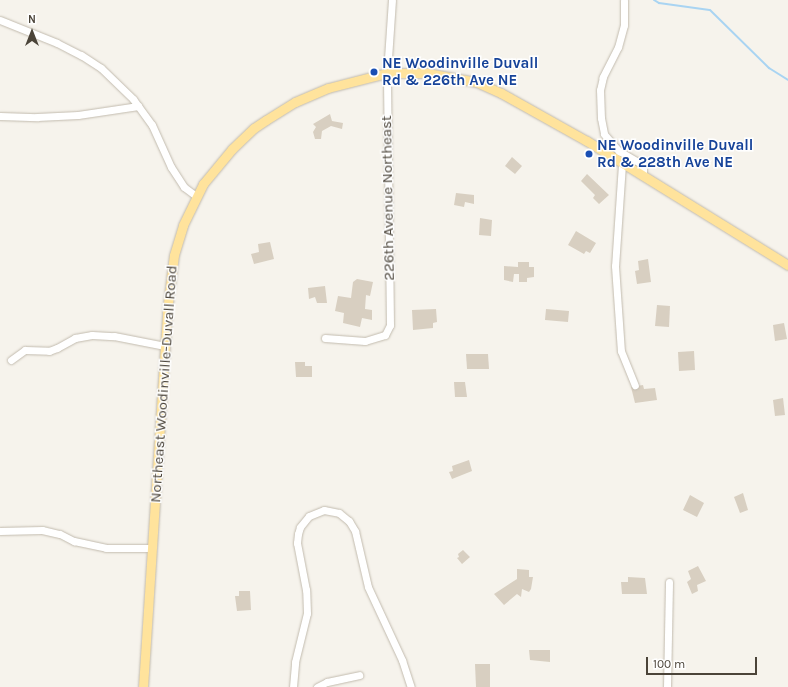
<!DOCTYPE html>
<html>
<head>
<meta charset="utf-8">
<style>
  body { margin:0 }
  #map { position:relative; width:788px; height:687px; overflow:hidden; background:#f6f3ec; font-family:Karla,sans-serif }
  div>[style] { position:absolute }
  .stream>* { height:2px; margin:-1px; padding:0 1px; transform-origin:1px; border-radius:1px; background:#a9d4f2 }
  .building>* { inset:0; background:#d8cfc1 }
  .roads { filter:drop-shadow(0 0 1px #c2bbae) drop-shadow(0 0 1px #c2bbae) }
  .minor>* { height:7px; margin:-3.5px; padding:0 3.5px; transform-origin:3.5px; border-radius:3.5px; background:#fff }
  .major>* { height:9px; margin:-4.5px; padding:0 4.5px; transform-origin:4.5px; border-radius:4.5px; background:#ffe39c }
  .dots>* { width:11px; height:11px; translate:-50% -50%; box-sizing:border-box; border:2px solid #fff; border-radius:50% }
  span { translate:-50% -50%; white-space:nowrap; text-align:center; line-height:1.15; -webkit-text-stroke:3px #fff; paint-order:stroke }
  .transit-label { font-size:15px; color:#164399; font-weight:700 }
  .left { translate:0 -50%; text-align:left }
  .street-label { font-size:15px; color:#4b4439 }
  .north { position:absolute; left:12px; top:12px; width:40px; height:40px; -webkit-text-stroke:3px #fff; paint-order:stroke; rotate:0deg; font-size:11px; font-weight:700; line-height:16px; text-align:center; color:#4b4439 }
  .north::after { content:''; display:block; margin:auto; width:14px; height:18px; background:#4b4439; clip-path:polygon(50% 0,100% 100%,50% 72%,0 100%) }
  .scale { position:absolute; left:646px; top:657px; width:111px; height:18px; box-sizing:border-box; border:2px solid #4b4439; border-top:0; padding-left:5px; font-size:12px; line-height:14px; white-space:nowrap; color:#4b4439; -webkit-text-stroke:3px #fff; paint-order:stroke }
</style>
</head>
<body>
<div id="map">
  <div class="stream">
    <div style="left:654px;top:0;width:6px;rotate:31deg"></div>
    <div style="left:659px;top:3px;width:51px;rotate:7.8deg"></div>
    <div style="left:710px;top:10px;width:83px;rotate:44.5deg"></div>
    <div style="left:769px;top:68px;width:22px;rotate:32deg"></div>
  </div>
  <div class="building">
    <div style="clip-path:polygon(330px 114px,332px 121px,343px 123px,342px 129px,331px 126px,322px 131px,321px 139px,315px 139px,313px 132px,316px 127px,313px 124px)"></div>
    <div style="clip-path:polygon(512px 157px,522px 166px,515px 174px,505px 166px)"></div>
    <div style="clip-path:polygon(587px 174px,609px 195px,599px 204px,593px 198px,595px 195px,581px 181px)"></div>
    <div style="clip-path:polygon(456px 193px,474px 195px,474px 204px,465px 202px,464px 207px,454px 205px)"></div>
    <div style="clip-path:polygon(480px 218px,492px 220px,491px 236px,479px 235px)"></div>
    <div style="clip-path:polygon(576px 231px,596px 243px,590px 253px,586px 251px,584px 254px,568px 245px)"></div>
    <div style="clip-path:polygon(270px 242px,274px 259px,254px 264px,251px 254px,259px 252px,258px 244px)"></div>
    <div style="clip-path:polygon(648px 259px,651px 282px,637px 284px,635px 271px,639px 270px,638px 261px)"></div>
    <div style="clip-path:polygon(518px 262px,529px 262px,529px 267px,534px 267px,534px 277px,527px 278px,527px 282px,519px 282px,519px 274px,514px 274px,513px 282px,504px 280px,504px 266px,518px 267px)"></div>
    <div style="clip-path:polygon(357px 279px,373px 282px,370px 296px,366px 295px,365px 309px,372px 310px,372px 320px,362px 318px,360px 327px,343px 323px,344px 313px,335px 311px,338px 296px,351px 298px,353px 282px)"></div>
    <div style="clip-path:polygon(325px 286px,327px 303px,317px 303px,315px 297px,309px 299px,308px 288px)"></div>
    <div style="clip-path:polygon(657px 305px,670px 306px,669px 327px,655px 326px)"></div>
    <div style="clip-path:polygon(436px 309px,437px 322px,433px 323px,433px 328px,413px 330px,412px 310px)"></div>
    <div style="clip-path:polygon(546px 309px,569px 311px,568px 322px,545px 320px)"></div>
    <div style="clip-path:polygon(784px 323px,787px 339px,775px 341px,773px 325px)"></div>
    <div style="clip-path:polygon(694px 351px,695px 370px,679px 371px,678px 352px)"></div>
    <div style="clip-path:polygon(466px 354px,488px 354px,489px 369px,467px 369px)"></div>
    <div style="clip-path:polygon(295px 362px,305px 362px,305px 366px,312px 366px,312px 377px,296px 377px)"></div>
    <div style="clip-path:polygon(454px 382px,465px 382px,467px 397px,455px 397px)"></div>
    <div style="clip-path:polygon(643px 385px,644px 389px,655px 388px,657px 400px,635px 403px,631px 387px)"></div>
    <div style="clip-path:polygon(783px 398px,785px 415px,775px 416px,773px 400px)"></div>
    <div style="clip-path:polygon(469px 460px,472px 471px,452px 479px,449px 472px,453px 471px,452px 466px)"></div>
    <div style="clip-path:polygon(743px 493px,748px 510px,740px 513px,734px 497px)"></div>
    <div style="clip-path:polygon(690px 495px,704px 503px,697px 517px,683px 510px)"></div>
    <div style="clip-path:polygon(463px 550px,470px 557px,462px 564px,457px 558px,459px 557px,458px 554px)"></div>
    <div style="clip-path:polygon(698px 566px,706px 581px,697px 585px,698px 591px,692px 594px,687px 582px,691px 579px,688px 571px)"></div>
    <div style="clip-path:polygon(517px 569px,529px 570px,529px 577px,533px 577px,531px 589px,529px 592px,522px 589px,521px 597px,517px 594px,504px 605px,494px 594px,517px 579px)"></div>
    <div style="clip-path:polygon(628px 577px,645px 578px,647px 594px,622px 594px,621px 582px,628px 582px)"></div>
    <div style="clip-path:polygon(239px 591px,250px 591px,251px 610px,237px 611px,235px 596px,239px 596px)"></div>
    <div style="clip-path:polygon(529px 650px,550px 650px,550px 662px,530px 660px)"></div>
    <div style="clip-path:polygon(475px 664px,490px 664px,490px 687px,476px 687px)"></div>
  </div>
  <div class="roads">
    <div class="minor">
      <div style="left:624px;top:0;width:25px;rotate:90deg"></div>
      <div style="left:624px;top:25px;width:23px;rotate:105deg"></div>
      <div style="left:618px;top:47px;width:34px;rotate:117deg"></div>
      <div style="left:603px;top:77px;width:13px;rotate:103deg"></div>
      <div style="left:600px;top:90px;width:28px;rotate:88deg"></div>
      <div style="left:601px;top:118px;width:16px;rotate:79deg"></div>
      <div style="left:604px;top:134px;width:23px;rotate:49deg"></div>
      <div style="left:619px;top:151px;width:28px;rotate:30deg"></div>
      <div style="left:643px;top:165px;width:11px;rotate:90deg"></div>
      <div style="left:0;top:20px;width:61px;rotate:22deg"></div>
      <div style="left:57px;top:43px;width:27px;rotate:27deg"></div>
      <div style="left:81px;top:55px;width:24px;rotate:33deg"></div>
      <div style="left:101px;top:68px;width:45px;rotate:44.1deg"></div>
      <div style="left:133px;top:99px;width:32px;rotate:54deg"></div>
      <div style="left:152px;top:125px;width:46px;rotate:65.7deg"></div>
      <div style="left:171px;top:167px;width:24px;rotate:57deg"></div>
      <div style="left:184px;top:187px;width:15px;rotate:37deg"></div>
      <div style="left:0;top:116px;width:37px;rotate:2deg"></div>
      <div style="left:37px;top:117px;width:41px;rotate:-2.8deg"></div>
      <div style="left:78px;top:115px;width:61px;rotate:-8.5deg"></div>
      <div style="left:622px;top:164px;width:102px;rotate:93.9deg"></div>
      <div style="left:615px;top:266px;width:85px;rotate:86deg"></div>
      <div style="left:621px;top:351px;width:37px;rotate:68deg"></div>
      <div style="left:325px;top:338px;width:40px;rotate:4.3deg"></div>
      <div style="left:365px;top:341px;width:21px;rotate:-17deg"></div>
      <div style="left:385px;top:335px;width:11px;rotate:-63deg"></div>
      <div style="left:390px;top:325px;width:252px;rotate:-90.7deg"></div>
      <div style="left:387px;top:73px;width:73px;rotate:-86.1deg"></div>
      <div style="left:11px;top:360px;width:17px;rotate:-36deg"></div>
      <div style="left:25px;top:350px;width:24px;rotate:2deg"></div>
      <div style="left:49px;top:351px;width:9px;rotate:-21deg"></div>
      <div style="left:57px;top:348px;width:21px;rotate:-29deg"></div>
      <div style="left:75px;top:338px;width:17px;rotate:-10deg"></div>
      <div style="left:92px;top:335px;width:22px;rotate:3deg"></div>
      <div style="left:114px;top:336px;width:52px;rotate:11.1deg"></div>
      <div style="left:0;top:531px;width:42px;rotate:-1.4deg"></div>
      <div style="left:42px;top:530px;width:18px;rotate:13deg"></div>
      <div style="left:60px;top:534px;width:16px;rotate:27deg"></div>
      <div style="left:74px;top:541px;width:33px;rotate:12deg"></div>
      <div style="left:106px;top:548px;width:46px"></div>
      <div style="left:293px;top:687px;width:25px;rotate:-85deg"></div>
      <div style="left:295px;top:662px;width:50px;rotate:-76.2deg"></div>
      <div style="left:307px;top:613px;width:23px;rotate:-92deg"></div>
      <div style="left:306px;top:590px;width:48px;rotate:-100.8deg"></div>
      <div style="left:297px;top:543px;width:9px;rotate:-84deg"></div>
      <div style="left:298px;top:534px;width:7px;rotate:-74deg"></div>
      <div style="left:300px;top:527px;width:14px;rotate:-51deg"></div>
      <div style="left:309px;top:516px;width:16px;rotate:-22deg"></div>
      <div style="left:324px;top:510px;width:15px;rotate:11deg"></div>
      <div style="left:339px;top:513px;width:13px;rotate:39deg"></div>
      <div style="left:349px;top:521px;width:12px;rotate:59deg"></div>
      <div style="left:355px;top:531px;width:57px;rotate:76.9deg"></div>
      <div style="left:368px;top:587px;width:81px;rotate:65deg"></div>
      <div style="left:402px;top:660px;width:28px;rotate:72deg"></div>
      <div style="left:317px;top:687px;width:11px;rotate:-27deg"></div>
      <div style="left:327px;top:682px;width:33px;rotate:-12deg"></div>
      <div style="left:667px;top:687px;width:105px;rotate:-88.9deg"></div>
    </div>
    <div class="major">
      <div style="left:143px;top:687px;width:377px;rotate:-86.3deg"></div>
      <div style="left:167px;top:311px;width:56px;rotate:-82.9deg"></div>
      <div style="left:174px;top:255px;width:31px;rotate:-73deg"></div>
      <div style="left:183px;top:225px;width:46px;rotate:-64deg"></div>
      <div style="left:203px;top:184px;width:45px;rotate:-50.4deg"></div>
      <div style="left:232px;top:149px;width:30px;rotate:-44deg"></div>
      <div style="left:254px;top:128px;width:14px;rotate:-34deg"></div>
      <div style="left:266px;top:120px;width:34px;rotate:-32deg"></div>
      <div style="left:295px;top:102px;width:36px;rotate:-23deg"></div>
      <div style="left:328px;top:88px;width:61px;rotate:-14.3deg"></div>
      <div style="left:387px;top:73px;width:40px"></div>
      <div style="left:427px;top:73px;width:50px;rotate:10.4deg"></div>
      <div style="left:476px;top:82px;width:27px;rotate:24deg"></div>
      <div style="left:501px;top:93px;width:98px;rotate:29.2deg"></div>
      <div style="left:587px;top:141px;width:236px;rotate:31.7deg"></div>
    </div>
  </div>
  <div class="dots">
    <div style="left:374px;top:72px;background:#1a4fb4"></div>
    <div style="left:589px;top:154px;background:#1a4fb4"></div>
  </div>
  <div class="transit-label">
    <span class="left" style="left:382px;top:72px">NE Woodinville Duvall<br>Rd &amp; 226th Ave NE</span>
    <span class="left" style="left:597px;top:154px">NE Woodinville Duvall<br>Rd &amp; 228th Ave NE</span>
  </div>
  <div class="street-label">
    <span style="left:388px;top:198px;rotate:-91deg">226th Avenue Northeast</span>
    <span style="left:164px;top:384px;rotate:-86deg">Northeast Woodinville-Duvall Road</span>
  </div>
  <div class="north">N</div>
  <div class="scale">100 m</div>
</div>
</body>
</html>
